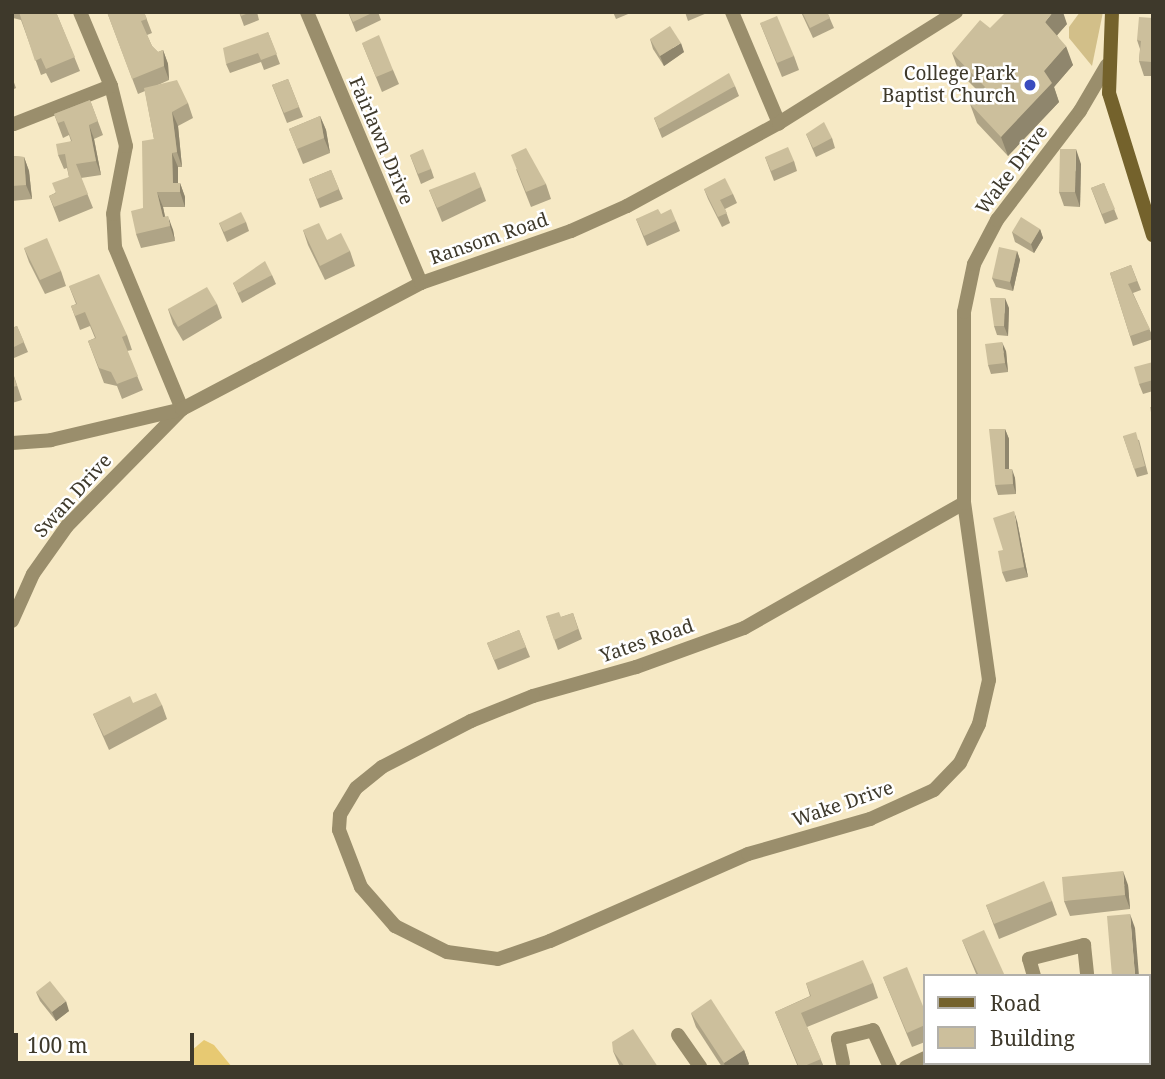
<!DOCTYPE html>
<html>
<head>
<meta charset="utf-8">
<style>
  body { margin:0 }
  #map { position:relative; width:1165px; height:1079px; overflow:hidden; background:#f6e9c5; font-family:"Noto Serif",serif }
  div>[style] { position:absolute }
  .green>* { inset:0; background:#d2bf89 }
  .water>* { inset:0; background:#e7c972 }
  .minor>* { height:14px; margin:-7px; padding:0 7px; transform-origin:7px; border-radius:7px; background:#9a8e6c }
  .tertiary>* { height:14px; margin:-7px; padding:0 7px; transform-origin:7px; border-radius:7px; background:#9a8e6c }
  .secondary>* { height:14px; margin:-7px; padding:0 7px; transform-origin:7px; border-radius:7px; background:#74622c }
  .wall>* { inset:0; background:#afa486 }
  .shaded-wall>* { inset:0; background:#8f866d }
  .building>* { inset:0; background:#ccbf9c }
  .dots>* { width:19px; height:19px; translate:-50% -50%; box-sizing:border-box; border:4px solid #fff; border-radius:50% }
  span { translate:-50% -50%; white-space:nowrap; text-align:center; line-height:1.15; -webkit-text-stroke:5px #fff; paint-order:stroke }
  .poi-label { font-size:19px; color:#3e392b }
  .right { translate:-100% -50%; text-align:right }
  .street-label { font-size:19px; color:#3e392b }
  .frame { position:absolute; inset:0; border:14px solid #3e392b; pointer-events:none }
  .legend { position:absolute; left:923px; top:974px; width:228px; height:91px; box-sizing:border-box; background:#fff; border:2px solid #b2b0aa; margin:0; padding:9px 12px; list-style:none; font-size:21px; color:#3e392b }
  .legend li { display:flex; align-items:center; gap:14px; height:35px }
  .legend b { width:35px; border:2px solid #b2b0aa }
  .scale { position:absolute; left:14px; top:1033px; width:180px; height:32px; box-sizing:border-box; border:4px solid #3e392b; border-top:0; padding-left:9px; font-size:21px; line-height:24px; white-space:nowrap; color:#3e392b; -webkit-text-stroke:5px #fff; paint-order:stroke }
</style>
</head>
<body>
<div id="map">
  <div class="green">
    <div style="clip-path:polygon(1080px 12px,1103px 12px,1092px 66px,1069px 38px,1069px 27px)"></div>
  </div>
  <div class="water">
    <div style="clip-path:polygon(204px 1040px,214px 1045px,232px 1067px,195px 1067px,191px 1051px)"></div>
  </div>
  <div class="minor">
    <div style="left:732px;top:12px;width:121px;rotate:67.1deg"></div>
    <div style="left:14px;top:124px;width:104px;rotate:-21.4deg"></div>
    <div style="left:964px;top:503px;width:253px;rotate:150.4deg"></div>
    <div style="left:744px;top:628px;width:115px;rotate:160.1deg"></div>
    <div style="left:636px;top:667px;width:107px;rotate:164.3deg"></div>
    <div style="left:533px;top:696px;width:67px;rotate:158deg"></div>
    <div style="left:471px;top:721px;width:100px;rotate:152.7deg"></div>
    <div style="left:382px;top:767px;width:33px;rotate:141deg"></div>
    <div style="left:356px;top:788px;width:31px;rotate:121deg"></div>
    <div style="left:340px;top:815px;width:15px;rotate:94deg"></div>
    <div style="left:339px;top:830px;width:61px;rotate:68.9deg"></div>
    <div style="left:361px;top:887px;width:52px;rotate:48.9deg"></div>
    <div style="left:395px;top:926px;width:58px;rotate:26.6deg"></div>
    <div style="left:447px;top:952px;width:51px;rotate:7.8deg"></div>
    <div style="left:498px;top:959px;width:55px;rotate:-19.1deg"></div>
    <div style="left:550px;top:941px;width:216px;rotate:-23.7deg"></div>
    <div style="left:748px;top:854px;width:127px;rotate:-16deg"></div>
    <div style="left:870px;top:819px;width:70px;rotate:-24.4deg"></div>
    <div style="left:934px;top:790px;width:37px;rotate:-46deg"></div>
    <div style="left:960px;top:763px;width:43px;rotate:-64deg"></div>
    <div style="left:979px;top:724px;width:45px;rotate:-77.2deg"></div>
    <div style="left:989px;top:680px;width:179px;rotate:-98deg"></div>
    <div style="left:964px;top:503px;width:191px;rotate:-90deg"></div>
    <div style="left:964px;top:312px;width:49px;rotate:-78.2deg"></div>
    <div style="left:974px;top:264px;width:50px;rotate:-62.4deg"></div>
    <div style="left:997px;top:220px;width:137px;rotate:-52.7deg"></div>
    <div style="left:1080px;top:111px;width:53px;rotate:-59.6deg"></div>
    <div style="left:12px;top:621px;width:51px;rotate:-65.9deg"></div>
    <div style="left:33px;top:574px;width:59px;rotate:-54.7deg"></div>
    <div style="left:67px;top:526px;width:164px;rotate:-45.5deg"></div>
    <div style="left:182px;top:409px;width:175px;rotate:-112.5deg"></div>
    <div style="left:115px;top:247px;width:33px;rotate:-93deg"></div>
    <div style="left:113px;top:214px;width:69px;rotate:-79.2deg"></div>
    <div style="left:126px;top:146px;width:62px;rotate:-104deg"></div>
    <div style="left:111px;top:86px;width:80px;rotate:-112.7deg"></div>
    <div style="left:1034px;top:976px;width:18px;rotate:-106deg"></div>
    <div style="left:1029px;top:959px;width:57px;rotate:-14.3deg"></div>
    <div style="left:1084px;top:945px;width:31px;rotate:84deg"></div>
    <div style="left:678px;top:1035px;width:39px;rotate:55deg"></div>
    <div style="left:1149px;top:1040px;width:5px;rotate:37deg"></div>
    <div style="left:843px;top:1063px;width:25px;rotate:-102deg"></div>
    <div style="left:838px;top:1039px;width:36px;rotate:-14deg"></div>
    <div style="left:873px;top:1030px;width:41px;rotate:65.3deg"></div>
    <div style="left:1142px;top:1063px;width:5px;rotate:53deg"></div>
    <div style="left:906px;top:1067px;width:21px;rotate:-25deg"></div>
  </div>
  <div class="tertiary">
    <div style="left:307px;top:12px;width:294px;rotate:67.2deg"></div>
    <div style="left:12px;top:443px;width:39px;rotate:-4deg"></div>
    <div style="left:51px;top:440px;width:135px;rotate:-13.3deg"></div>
    <div style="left:182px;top:409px;width:270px;rotate:-27.8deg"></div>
    <div style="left:421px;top:283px;width:159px;rotate:-19.1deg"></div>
    <div style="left:571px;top:231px;width:61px;rotate:-24.1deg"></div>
    <div style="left:627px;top:206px;width:173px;rotate:-28.6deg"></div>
    <div style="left:779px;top:123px;width:209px;rotate:-32.1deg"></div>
  </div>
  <div class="secondary">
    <div style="left:1112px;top:12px;width:81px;rotate:92.1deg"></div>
    <div style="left:1109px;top:93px;width:149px;rotate:72.8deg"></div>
  </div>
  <div class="wall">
    <div style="clip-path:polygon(12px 12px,56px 12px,80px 71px,51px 83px,46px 73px,41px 75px,21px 20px,13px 18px)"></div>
    <div style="clip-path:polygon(107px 12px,144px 12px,152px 33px,147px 35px,152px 46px,158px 52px,163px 50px,168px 64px,169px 80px,158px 85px,188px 103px,193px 118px,178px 126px,182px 167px,178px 167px,178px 183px,180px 183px,185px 197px,185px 207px,163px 207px,165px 216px,173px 230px,175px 241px,141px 248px,136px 234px,143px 208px,154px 139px,145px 91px,138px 94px)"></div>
    <div style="clip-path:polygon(239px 12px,257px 12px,259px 20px,244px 26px)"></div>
    <div style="clip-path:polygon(348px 12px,378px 12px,381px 20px,356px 32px)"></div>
    <div style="clip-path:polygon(613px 12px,633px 12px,616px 19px)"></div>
    <div style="clip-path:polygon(685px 12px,706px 12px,707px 13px,688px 21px)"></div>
    <div style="clip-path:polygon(801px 12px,827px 12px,834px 28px,813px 38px)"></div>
    <div style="clip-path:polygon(1153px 18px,1153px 76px,1144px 76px,1139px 61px,1140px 49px,1137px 40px)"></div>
    <div style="clip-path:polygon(760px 23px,794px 56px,799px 70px,782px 77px)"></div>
    <div style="clip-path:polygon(1067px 24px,1057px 35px,1073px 65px,1054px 87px,1059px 102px,1008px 156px,977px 123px,970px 104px,980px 93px,959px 72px,952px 53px,990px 28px)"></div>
    <div style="clip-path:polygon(268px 32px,280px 64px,264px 70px,261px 62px,230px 73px,226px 64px)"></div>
    <div style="clip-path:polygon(650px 39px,684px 52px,664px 66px,653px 49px)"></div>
    <div style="clip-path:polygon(362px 43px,393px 70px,399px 84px,382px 92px)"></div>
    <div style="clip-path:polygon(12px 77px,16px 88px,12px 90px)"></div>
    <div style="clip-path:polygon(288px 79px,303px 117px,287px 123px,272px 85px)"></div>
    <div style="clip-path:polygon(735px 86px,739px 96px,662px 138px,654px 118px)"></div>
    <div style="clip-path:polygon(90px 100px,103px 135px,94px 139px,101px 175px,81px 178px,93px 208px,59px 222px,49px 196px,55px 193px,69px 177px,67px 168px,64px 169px,58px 155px,71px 141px,69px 135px,63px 138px,54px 114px)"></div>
    <div style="clip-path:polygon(320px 116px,326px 130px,330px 153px,303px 164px,289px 129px)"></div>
    <div style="clip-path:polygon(806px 134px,832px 138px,835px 148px,816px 157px)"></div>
    <div style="clip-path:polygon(410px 155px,431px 169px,434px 178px,421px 184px)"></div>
    <div style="clip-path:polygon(12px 156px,24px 157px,29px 171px,32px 199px,12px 201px)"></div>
    <div style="clip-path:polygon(765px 157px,794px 161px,797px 171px,774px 181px)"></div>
    <div style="clip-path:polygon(1081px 164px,1080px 207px,1064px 206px,1059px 192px)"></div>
    <div style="clip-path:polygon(516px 169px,546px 184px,551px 199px,531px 207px)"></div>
    <div style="clip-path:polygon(331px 170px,343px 199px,320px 208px,309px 179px)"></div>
    <div style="clip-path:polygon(1104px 183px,1118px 219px,1105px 224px,1091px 188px)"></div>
    <div style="clip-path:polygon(481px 187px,486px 201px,442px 222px,429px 190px)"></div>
    <div style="clip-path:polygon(704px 189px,733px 194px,737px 203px,725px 209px,730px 223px,722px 227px,708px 199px)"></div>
    <div style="clip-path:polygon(661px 214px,676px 221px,680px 231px,647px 246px,636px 219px)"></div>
    <div style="clip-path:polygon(246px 222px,249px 231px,227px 242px,219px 223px)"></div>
    <div style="clip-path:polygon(1040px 229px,1043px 238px,1034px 253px,1015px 242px,1012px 232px)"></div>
    <div style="clip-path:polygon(303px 230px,327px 240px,350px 251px,355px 266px,325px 280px,308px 245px)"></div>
    <div style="clip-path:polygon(24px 248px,61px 271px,66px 286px,45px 294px,29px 262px)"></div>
    <div style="clip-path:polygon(1017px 251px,1020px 260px,1013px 291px,996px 287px,992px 278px)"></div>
    <div style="clip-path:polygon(1131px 265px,1141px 290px,1133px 293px,1153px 337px,1153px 339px,1133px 346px,1110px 273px)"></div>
    <div style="clip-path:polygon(272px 275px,276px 284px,242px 303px,233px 283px)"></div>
    <div style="clip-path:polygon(69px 286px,127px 335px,132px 350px,127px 351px,143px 390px,122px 399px,117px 386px,104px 383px,88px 341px,95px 338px,90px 326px,80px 330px,71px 306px,76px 304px)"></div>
    <div style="clip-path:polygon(217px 304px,222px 318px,183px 341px,173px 324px,168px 309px)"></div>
    <div style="clip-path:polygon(1009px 308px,1008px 336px,997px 335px,994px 326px)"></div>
    <div style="clip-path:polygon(17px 326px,28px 352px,14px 358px,12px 352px,12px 328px)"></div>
    <div style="clip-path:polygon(1006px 351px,1008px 372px,991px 374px,988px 365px)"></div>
    <div style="clip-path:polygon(1153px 362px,1153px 391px,1143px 394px,1139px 384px)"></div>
    <div style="clip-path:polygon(12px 370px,22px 400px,12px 403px)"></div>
    <div style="clip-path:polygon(1005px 429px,1009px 439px,1009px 469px,1015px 478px,1016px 494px,998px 495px,995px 485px)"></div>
    <div style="clip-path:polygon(1123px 436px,1139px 440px,1148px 474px,1137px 477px)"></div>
    <div style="clip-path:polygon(1017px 521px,1028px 577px,1006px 582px,1002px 572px,1003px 550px)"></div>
    <div style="clip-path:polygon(573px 613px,582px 639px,558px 650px,546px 616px,561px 617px)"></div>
    <div style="clip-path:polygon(519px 630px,530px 657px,498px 670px,487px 643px)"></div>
    <div style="clip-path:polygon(133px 703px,162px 705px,167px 719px,109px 750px,93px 714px)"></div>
    <div style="clip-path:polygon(1128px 885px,1130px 909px,1070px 916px,1064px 901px)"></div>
    <div style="clip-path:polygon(1052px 901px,1057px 915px,999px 939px,986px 905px)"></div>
    <div style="clip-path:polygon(962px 940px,1005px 976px,977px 976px)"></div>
    <div style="clip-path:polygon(883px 977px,925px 1011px,925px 1042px,912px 1047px)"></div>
    <div style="clip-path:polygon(806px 983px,873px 983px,878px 998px,807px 1027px,824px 1067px,798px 1067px,775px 1012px,810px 996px)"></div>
    <div style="clip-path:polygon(36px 992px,69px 1011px,56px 1021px,40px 1001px)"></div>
    <div style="clip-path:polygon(691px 1013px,744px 1050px,749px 1064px,746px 1067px,722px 1067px,696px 1027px)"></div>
    <div style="clip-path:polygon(613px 1051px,658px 1067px,620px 1067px)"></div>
  </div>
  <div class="shaded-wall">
    <div style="clip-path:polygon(1053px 12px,1063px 12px,1067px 24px,1052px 41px,1045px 22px)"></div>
    <div style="clip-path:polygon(681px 43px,684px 52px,664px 66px,660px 56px)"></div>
    <div style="clip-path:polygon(1066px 46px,1073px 65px,1054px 87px,1059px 102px,1008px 156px,1001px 137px,1044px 71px)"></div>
    <div style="clip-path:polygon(163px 50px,168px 64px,169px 80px,164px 66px)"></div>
    <div style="clip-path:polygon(172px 112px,178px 126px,182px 167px,177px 152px)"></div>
    <div style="clip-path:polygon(320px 116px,326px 130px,330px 153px,324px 138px)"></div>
    <div style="clip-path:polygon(89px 125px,94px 139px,101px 175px,96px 161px)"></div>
    <div style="clip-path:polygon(1076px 149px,1081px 164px,1080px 207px,1075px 192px)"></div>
    <div style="clip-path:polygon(172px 153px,178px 167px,178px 192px,173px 183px)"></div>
    <div style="clip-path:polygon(24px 157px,29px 171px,32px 199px,26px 185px)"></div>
    <div style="clip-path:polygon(180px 183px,185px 197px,185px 207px,180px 192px)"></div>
    <div style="clip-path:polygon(157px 192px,163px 207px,167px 227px,163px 217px)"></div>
    <div style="clip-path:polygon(168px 216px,173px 230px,175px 241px,170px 226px)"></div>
    <div style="clip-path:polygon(1040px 229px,1043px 238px,1034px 253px,1031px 244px)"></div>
    <div style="clip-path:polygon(1017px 251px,1020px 260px,1013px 291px,1010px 282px)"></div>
    <div style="clip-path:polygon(1005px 298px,1009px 308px,1008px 336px,1004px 326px)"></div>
    <div style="clip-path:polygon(1002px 342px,1006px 351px,1008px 372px,1005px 363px)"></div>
    <div style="clip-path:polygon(1005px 429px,1009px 439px,1009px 479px,1005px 469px)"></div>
    <div style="clip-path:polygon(1012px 469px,1015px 478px,1016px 494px,1013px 484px)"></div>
    <div style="clip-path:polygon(1014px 511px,1017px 521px,1028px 577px,1024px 567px)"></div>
    <div style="clip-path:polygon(1123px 871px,1128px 885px,1130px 909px,1125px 895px)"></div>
    <div style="clip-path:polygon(1130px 914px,1135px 928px,1139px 976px,1135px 976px)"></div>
    <div style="clip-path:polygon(66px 1001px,69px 1011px,56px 1021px,52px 1012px)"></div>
    <div style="clip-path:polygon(744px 1050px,749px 1064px,746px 1067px,725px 1067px,724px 1063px)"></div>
  </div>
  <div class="building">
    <div style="clip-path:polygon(19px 12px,56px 12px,75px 57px,46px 69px,41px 58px,35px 61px)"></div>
    <div style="clip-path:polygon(107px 12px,144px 12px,147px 19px,141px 21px,152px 46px,158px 52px,163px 50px,164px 66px,132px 79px)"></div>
    <div style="clip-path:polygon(239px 12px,251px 12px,241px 16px)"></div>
    <div style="clip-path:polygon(348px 12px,374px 12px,353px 22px)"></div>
    <div style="clip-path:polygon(802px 12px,827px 12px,830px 18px,810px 28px)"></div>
    <div style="clip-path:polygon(1006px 12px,1053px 12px,1045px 22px,1066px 46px,1044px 71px,1052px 83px,1001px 137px,970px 104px,985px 87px,952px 53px,980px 20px,990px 28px)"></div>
    <div style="clip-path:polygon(777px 16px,794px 56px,777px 63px,760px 23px)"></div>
    <div style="clip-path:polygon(1139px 17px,1153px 18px,1153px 57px,1152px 62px,1139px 61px,1141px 41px,1137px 40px)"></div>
    <div style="clip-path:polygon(670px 26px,681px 43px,660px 56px,650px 39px)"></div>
    <div style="clip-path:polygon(268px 32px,277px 54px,261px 60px,258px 53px,226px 64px,223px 48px)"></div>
    <div style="clip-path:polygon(379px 35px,393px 70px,376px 77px,362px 43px)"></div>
    <div style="clip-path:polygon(729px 73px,735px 86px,659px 129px,654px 118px)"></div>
    <div style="clip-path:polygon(288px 79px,299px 107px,284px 113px,272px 85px)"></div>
    <div style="clip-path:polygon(177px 80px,188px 103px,172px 112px,177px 152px,172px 153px,173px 183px,180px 183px,180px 192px,157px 192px,163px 217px,168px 216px,170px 226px,136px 234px,131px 211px,143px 208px,142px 141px,154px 139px,144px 88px)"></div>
    <div style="clip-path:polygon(90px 100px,98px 121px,89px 125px,96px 161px,76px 164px,88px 194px,54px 207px,49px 196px,56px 193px,52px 183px,69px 177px,65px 154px,58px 155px,56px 144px,72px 141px,64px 121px,58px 123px,54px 114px)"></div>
    <div style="clip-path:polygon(320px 116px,324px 138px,297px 149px,289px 129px)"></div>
    <div style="clip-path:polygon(824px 122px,832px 138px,813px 148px,806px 134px)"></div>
    <div style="clip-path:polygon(788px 147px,794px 161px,771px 171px,765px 157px)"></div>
    <div style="clip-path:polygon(526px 148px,546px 184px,526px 192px,511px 155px)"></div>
    <div style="clip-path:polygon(423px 149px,431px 169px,418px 174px,410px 155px)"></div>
    <div style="clip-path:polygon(1060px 149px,1076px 149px,1075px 192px,1059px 192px)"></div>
    <div style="clip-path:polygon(12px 156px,24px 157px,26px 185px,12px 186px)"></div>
    <div style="clip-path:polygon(331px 170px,339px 189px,317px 199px,309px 179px)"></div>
    <div style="clip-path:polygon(475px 172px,481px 187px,437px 208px,429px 190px)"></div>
    <div style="clip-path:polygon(725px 178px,733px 194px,720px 200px,727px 213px,718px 217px,704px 189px)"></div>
    <div style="clip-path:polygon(1104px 183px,1115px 209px,1102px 214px,1091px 188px)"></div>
    <div style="clip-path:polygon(658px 209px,661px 214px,671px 209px,676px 221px,644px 236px,636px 219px)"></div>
    <div style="clip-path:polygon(241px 212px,246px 222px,224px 232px,219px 223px)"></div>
    <div style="clip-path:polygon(1021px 217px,1040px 229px,1031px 244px,1012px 232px)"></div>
    <div style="clip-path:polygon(319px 223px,327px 240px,341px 233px,350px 251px,320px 266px,303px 230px)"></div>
    <div style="clip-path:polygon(47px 238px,61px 271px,40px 280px,24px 248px)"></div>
    <div style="clip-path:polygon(999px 247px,1017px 251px,1010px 282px,992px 278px)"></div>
    <div style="clip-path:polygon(265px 261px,272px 275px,238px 293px,233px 283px)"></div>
    <div style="clip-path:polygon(1131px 265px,1137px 281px,1128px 284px,1150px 329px,1130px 336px,1110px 273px)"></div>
    <div style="clip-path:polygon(99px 274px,127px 335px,122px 337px,138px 376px,117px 384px,111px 372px,99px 368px,88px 341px,96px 338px,85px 312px,75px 316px,71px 306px,77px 304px,69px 286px)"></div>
    <div style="clip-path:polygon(207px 287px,217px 304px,178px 327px,168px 309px)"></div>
    <div style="clip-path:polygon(990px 298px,1005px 298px,1004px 326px,994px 326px)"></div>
    <div style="clip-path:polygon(17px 326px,24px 342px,12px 348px,12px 328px)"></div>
    <div style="clip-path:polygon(1002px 342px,1005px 363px,988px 365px,985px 344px)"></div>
    <div style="clip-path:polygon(1153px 362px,1153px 380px,1139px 384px,1134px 367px)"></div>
    <div style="clip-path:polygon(12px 371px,17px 386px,12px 387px)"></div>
    <div style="clip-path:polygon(1150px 407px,1153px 407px,1153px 423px)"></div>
    <div style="clip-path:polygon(989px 429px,1005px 429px,1005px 469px,1012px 469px,1013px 484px,995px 485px)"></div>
    <div style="clip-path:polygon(1136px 432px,1145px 466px,1134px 469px,1123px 436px)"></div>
    <div style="clip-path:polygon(1014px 511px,1024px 567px,1002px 572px,998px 551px,1003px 550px,993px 518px)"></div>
    <div style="clip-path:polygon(559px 612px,561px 617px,573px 613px,578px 629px,554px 640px,546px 616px)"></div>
    <div style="clip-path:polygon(519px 630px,526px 647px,494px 660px,487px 643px)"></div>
    <div style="clip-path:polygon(156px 693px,162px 705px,104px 736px,93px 714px,130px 696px,133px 703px)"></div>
    <div style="clip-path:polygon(1123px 871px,1125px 895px,1064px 901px,1062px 877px)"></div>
    <div style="clip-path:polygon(1044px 881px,1052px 901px,994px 924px,986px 905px)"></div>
    <div style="clip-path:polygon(1130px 914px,1135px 975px,1112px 976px,1107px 916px)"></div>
    <div style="clip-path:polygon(984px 930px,1005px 976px,979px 976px,962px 940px)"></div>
    <div style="clip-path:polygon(863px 960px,873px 983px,801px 1013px,821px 1059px,802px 1067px,799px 1067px,775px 1012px,811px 996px,806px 983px)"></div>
    <div style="clip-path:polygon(907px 967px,925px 1011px,925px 1025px,907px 1033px,883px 977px)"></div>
    <div style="clip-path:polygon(50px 981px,66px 1001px,52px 1012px,36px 992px)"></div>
    <div style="clip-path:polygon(711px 999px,744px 1050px,724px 1063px,691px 1013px)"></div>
    <div style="clip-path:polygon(633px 1029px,658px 1067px,625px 1067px,613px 1051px,612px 1042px)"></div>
    <div style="clip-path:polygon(1097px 1063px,1116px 1063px,1117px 1067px,1089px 1067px)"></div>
  </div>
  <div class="dots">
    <div style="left:1030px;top:85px;background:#3a4cbf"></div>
  </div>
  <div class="poi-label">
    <span class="right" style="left:1016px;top:85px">College Park<br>Baptist Church</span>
  </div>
  <div class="street-label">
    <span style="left:381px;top:141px;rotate:67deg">Fairlawn Drive</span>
    <span style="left:1012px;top:170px;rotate:-53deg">Wake Drive</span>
    <span style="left:489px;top:239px;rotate:-19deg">Ransom Road</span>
    <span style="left:73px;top:496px;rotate:-48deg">Swan Drive</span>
    <span style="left:647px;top:641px;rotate:-19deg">Yates Road</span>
    <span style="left:843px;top:804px;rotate:-19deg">Wake Drive</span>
  </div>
  <div class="frame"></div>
  <ul class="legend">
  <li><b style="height:9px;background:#74622c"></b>Road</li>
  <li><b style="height:19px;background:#ccbf9c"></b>Building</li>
  </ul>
  <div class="scale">100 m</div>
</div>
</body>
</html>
